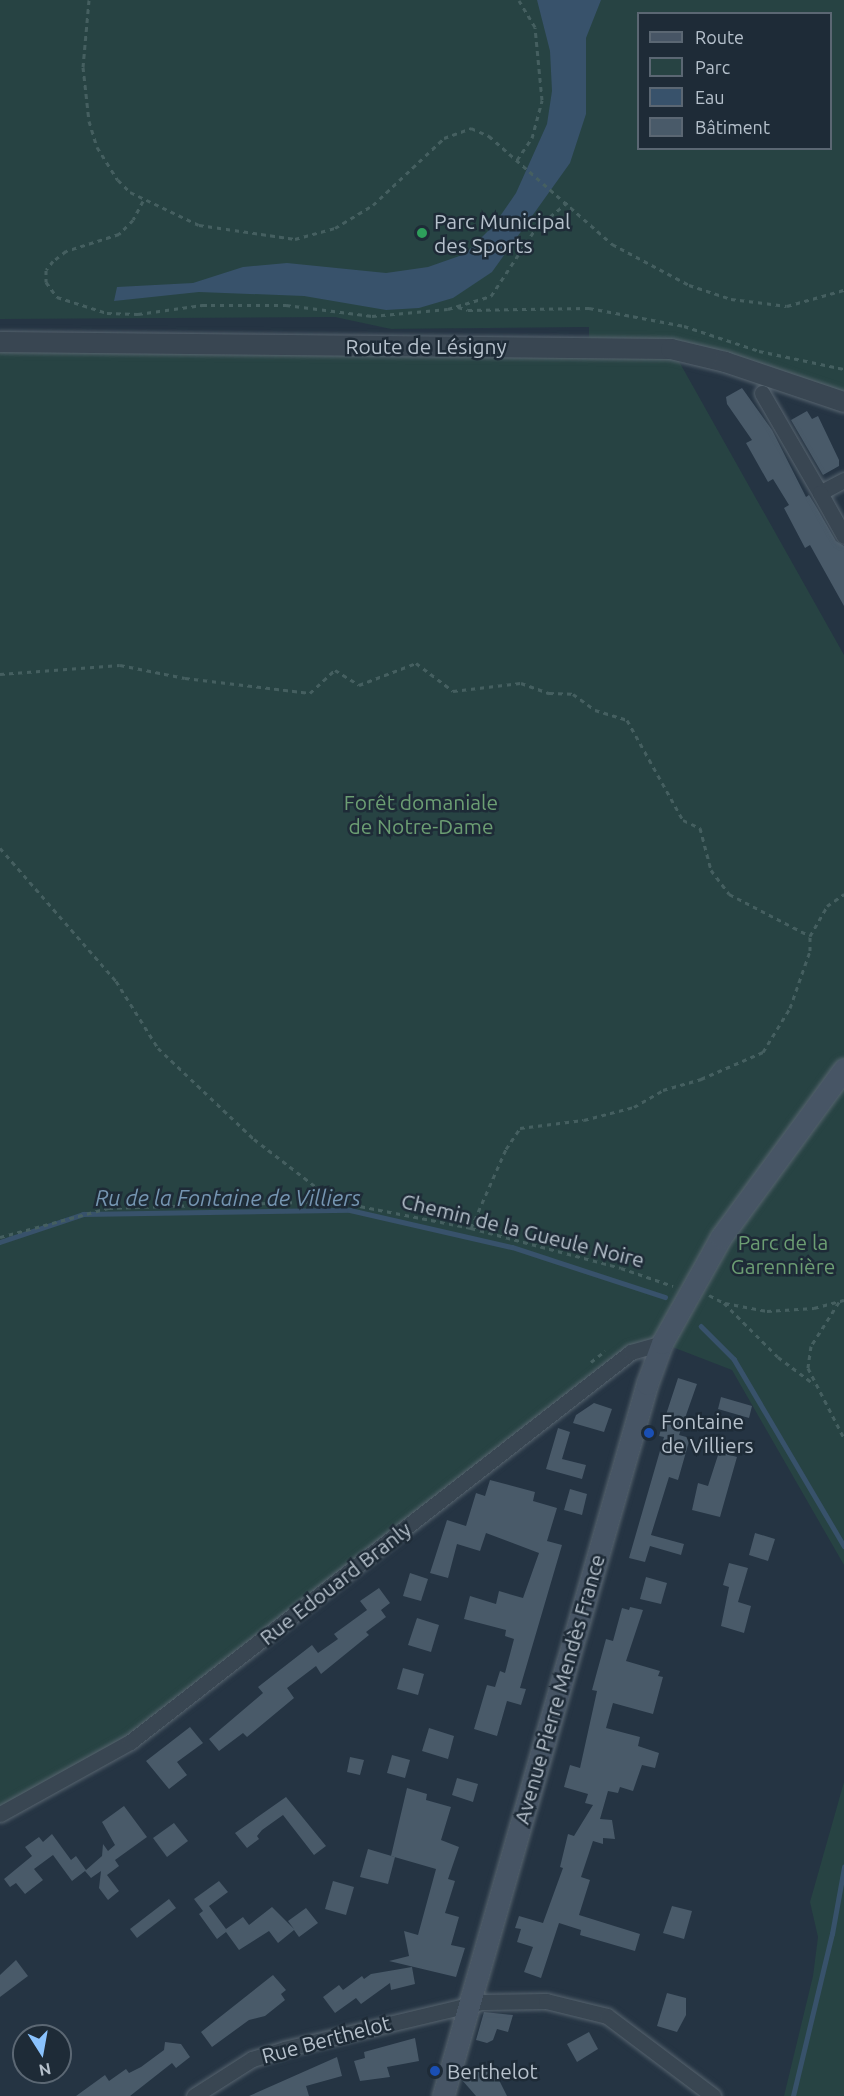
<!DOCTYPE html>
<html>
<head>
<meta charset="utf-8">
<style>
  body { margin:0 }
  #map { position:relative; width:844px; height:2096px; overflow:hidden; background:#253443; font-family:Ubuntu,sans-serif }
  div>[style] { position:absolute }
  .green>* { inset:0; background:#274343 }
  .water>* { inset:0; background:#38526b }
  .stream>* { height:4.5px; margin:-2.25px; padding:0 2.25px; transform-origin:2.25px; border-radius:2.25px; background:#38526b }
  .building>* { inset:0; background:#495a69 }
  .path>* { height:3px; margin-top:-1.5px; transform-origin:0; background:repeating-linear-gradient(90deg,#455f60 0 4.5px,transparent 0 9px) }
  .roads { filter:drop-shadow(0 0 2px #57646f) drop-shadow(0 0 2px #57646f) }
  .minor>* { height:15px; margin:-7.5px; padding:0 7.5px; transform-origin:7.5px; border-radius:7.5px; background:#394652 }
  .tertiary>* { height:20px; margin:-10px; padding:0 10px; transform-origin:10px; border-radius:10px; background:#394652 }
  .secondary>* { height:21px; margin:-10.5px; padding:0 10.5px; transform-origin:10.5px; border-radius:10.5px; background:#475565 }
  .dots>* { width:16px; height:16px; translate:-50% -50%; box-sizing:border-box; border:3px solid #1e2b37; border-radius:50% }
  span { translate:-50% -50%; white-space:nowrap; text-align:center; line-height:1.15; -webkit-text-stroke:5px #1e2b37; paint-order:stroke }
  .poi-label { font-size:21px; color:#b6c1cc }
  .left { translate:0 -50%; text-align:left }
  .street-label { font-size:21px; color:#b6c1cc }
  .park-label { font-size:21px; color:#6c9e73 }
  .water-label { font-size:22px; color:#7595b1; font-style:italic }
  .legend { position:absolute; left:637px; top:12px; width:195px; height:138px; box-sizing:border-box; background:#1e2b37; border:2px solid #5b6773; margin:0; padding:8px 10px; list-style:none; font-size:18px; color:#b6c1cc }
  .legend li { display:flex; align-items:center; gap:12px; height:30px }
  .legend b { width:30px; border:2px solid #5b6773 }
  .north { position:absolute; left:12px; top:2024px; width:60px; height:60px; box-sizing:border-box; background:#1e2b37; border:2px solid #5b6773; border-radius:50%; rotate:169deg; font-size:16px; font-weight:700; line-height:24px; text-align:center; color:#b6c1cc }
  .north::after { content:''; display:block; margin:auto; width:21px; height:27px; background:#8ac2fd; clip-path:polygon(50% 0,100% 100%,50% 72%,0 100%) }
</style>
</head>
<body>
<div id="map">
  <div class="green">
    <div style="clip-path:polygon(evenodd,0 0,844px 0,844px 402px,672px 349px,844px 655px,844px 1565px,732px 1370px,662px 1343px,631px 1348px,129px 1736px,0 1810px,0 342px,589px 346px,589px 327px,391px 329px,335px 317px,0 319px,0 0,638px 14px,830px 14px,830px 148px,638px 148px,638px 14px)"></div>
    <div style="clip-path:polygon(844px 1782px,844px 2096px,784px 2096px,813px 1976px,818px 1937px,810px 1902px)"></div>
  </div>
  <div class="water">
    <div style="clip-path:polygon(537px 0,601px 0,586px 38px,586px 114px,570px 163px,492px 272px,453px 298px,419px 308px,386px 310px,304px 296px,199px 292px,114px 301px,117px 287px,193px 283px,243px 267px,287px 263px,386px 273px,428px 267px,465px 254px,494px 225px,516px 193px,547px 124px,552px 91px,550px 51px)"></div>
  </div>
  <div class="stream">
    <div style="left:0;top:1242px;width:88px;rotate:-18.6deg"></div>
    <div style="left:83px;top:1214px;width:267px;rotate:-0.9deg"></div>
    <div style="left:350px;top:1210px;width:166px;rotate:12.9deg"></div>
    <div style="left:512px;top:1247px;width:161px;rotate:18.1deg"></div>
    <div style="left:701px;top:1326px;width:47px;rotate:45deg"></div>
    <div style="left:734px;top:1359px;width:217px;rotate:59.5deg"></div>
    <div style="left:793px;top:2096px;width:167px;rotate:-76.5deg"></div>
    <div style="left:832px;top:1934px;width:68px;rotate:-79.8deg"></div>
  </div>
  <div class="building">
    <div style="clip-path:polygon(742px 388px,772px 430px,806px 497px,809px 495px,817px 508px,836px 541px,844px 546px,844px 606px,810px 545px,805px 548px,784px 508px,789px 505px,773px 479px,768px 482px,746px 443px,752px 440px,727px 404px,726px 397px)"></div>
    <div style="clip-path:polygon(807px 411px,812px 419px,818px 416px,839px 460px,839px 466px,823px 475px,791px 420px)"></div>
    <div style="clip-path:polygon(678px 1378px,697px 1384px,679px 1435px,690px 1438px,678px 1480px,669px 1477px,651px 1535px,684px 1544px,681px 1555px,650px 1546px,645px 1562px,629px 1558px,664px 1437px,659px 1436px)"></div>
    <div style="clip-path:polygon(721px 1397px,752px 1406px,749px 1418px,718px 1409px)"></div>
    <div style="clip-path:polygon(594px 1403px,612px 1409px,604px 1432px,573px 1423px,576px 1415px)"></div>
    <div style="clip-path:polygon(558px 1428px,570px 1432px,562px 1459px,586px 1465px,582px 1479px,546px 1469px)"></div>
    <div style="clip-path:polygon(719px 1452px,737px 1457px,720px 1517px,692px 1510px,698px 1483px,708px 1486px)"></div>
    <div style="clip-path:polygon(490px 1480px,535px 1492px,533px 1501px,557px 1508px,547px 1541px,562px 1545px,520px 1688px,526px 1689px,521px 1705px,507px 1701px,497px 1736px,474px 1729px,487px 1685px,495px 1687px,500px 1671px,505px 1673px,514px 1639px,505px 1636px,506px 1630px,464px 1619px,470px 1596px,496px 1604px,499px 1591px,523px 1598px,539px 1553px,486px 1533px,480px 1551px,457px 1544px,448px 1578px,430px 1573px,447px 1520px,466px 1526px,476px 1493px,485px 1496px)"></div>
    <div style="clip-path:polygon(570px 1489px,587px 1494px,582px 1515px,564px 1510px)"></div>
    <div style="clip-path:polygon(755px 1533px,775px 1539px,768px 1561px,749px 1555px)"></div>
    <div style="clip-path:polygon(729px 1563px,748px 1568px,738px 1602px,751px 1606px,744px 1633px,721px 1626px,729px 1587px,723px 1585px)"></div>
    <div style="clip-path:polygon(410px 1573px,428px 1579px,421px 1601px,403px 1596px)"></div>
    <div style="clip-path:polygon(646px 1577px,667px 1583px,661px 1604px,640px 1599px)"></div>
    <div style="clip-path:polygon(379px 1588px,390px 1603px,381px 1610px,386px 1617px,366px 1632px,369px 1635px,321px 1674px,316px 1666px,287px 1688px,294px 1698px,247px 1737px,243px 1733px,219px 1751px,209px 1739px,263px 1693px,258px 1687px,312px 1645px,318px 1653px,338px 1639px,334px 1634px,367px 1610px,360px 1601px)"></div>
    <div style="clip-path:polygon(630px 1607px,643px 1610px,626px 1661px,660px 1671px,658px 1676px,663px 1677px,653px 1714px,613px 1703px,606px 1728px,640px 1737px,638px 1746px,659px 1753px,655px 1768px,642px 1765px,633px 1791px,620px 1787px,618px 1793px,608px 1791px,600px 1819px,612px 1820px,615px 1839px,603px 1838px,603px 1844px,593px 1841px,581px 1877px,590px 1880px,579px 1915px,640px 1934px,635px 1951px,580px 1935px,581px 1930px,559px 1923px,541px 1978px,524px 1972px,533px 1947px,517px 1942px,521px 1929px,515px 1928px,519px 1916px,543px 1923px,563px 1868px,560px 1867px,568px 1834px,574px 1836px,593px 1805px,585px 1803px,588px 1794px,564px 1787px,570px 1765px,580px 1768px,597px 1691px,592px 1690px,606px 1639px,613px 1641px,622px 1608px,629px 1610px)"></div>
    <div style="clip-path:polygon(417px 1618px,439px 1625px,431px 1652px,408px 1645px)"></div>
    <div style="clip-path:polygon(403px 1668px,424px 1674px,418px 1695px,397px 1689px)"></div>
    <div style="clip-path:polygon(190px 1727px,203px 1743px,177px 1762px,187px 1775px,169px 1789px,146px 1761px)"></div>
    <div style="clip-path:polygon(429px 1728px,454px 1736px,448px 1759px,422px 1751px)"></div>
    <div style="clip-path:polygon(392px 1755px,410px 1760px,405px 1778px,387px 1773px)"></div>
    <div style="clip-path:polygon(350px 1757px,364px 1760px,360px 1775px,347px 1772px)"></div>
    <div style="clip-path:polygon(457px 1778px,478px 1784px,473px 1802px,452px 1795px)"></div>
    <div style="clip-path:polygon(407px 1788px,427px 1794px,426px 1800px,451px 1807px,441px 1840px,459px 1847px,448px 1879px,455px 1881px,445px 1913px,459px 1917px,451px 1945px,465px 1948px,456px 1977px,389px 1961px,409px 1956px,404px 1931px,418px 1935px,436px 1869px,391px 1856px)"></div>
    <div style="clip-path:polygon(286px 1797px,326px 1846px,314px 1855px,283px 1815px,262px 1830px,257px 1836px,259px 1839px,247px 1848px,235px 1833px)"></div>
    <div style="clip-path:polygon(124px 1806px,147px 1837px,115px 1860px,119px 1866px,107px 1875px,119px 1891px,108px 1900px,99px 1888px,101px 1871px,91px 1878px,85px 1871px,72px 1881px,53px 1855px,34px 1869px,43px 1880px,25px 1894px,16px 1883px,10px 1887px,4px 1879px,32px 1856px,25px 1847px,39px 1837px,43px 1842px,52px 1834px,71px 1860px,76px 1856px,86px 1870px,102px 1856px,103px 1844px,108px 1851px,115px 1845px,102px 1822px)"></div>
    <div style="clip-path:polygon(174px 1823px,188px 1841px,167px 1857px,153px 1838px)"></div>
    <div style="clip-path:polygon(368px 1849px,395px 1857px,388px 1884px,360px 1877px)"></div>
    <div style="clip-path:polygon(219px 1881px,228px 1892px,209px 1906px,226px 1929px,243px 1917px,249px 1925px,272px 1907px,294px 1929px,288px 1921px,306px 1908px,318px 1923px,299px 1937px,294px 1930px,278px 1943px,269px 1931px,239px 1950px,226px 1932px,217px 1939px,199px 1914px,203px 1911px,194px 1899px)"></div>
    <div style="clip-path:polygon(333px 1881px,354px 1887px,346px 1915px,325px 1909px)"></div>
    <div style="clip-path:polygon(169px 1899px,176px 1908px,137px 1938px,130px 1929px)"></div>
    <div style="clip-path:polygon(672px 1906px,692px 1911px,684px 1939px,663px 1933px)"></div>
    <div style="clip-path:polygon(16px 1960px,28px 1976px,0 1997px,0 1975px)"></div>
    <div style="clip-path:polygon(412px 1967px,415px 1984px,391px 1990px,390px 1983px,361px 2004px,356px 1998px,335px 2013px,323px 1997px,339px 1985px,343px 1990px,362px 1976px,364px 1979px,371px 1974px)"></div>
    <div style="clip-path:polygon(273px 1975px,286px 1990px,281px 1994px,285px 2000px,265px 2016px,249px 2020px,212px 2047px,201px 2032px)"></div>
    <div style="clip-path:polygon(667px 1993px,686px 1998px,686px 2015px,677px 2032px,657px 2026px)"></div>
    <div style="clip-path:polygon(484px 2012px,513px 2015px,508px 2032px,497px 2029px,493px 2040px,487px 2043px,476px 2040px)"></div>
    <div style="clip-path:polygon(589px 2032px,598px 2049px,577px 2062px,567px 2044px)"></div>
    <div style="clip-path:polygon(415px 2038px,419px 2061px,387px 2067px,390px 2077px,360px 2081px,354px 2061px,365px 2058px,364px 2052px)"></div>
    <div style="clip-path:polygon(165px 2042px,181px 2044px,190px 2057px,176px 2068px,172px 2063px,130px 2096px,76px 2096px,105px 2075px,109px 2081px,126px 2069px,129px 2073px,141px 2067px,164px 2050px)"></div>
    <div style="clip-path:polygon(337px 2057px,342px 2076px,306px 2086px,309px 2096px,249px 2096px)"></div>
    <div style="clip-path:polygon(490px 2064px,500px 2082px,507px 2096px,476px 2096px,462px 2080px)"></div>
  </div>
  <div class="path">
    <div style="left:89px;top:0;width:67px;rotate:95.1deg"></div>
    <div style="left:83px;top:67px;width:54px;rotate:83.7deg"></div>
    <div style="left:89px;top:121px;width:27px;rotate:73deg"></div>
    <div style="left:97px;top:147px;width:39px;rotate:58deg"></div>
    <div style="left:118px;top:180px;width:17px;rotate:45deg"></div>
    <div style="left:130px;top:192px;width:76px;rotate:25.6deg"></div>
    <div style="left:199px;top:225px;width:97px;rotate:8.3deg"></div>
    <div style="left:295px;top:239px;width:41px;rotate:-15.4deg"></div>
    <div style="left:335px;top:228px;width:44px;rotate:-31.2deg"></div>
    <div style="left:373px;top:205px;width:98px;rotate:-43.3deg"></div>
    <div style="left:444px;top:138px;width:29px;rotate:-20deg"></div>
    <div style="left:471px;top:128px;width:20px;rotate:24deg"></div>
    <div style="left:489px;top:136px;width:164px;rotate:41.3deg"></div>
    <div style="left:612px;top:244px;width:87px;rotate:28deg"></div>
    <div style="left:689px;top:285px;width:44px;rotate:18.4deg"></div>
    <div style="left:731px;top:299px;width:56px;rotate:7.1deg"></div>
    <div style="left:787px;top:306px;width:59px;rotate:-15.7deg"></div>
    <div style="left:517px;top:160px;width:27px;rotate:-56deg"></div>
    <div style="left:532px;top:138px;width:39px;rotate:-75deg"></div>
    <div style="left:542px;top:100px;width:73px;rotate:-95.5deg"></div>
    <div style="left:535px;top:27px;width:31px;rotate:-121deg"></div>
    <div style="left:143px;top:201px;width:21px;rotate:118deg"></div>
    <div style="left:133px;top:220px;width:20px;rotate:135deg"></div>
    <div style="left:119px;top:234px;width:56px;rotate:162.2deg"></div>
    <div style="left:66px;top:251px;width:16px;rotate:142deg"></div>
    <div style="left:53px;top:261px;width:11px;rotate:128deg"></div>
    <div style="left:46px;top:270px;width:12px;rotate:90deg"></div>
    <div style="left:46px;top:282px;width:19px;rotate:54deg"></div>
    <div style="left:57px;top:297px;width:52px;rotate:17.7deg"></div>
    <div style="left:107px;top:313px;width:31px;rotate:2deg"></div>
    <div style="left:138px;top:314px;width:65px;rotate:-8deg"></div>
    <div style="left:202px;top:305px;width:84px"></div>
    <div style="left:286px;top:305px;width:87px;rotate:7.3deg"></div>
    <div style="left:372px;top:316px;width:76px;rotate:-5.3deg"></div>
    <div style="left:448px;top:309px;width:45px;rotate:-16.8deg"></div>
    <div style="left:491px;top:296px;width:82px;rotate:-56.5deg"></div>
    <div style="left:536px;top:228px;width:41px;rotate:-39.1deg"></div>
    <div style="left:458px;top:307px;width:10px;rotate:17deg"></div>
    <div style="left:468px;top:310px;width:121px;rotate:-0.9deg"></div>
    <div style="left:589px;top:308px;width:97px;rotate:10.7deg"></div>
    <div style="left:684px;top:326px;width:79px;rotate:18.4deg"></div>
    <div style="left:759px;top:351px;width:87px;rotate:12deg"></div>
    <div style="left:0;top:674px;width:120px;rotate:-4.3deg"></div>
    <div style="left:120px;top:665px;width:66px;rotate:11.3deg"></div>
    <div style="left:185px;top:678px;width:126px;rotate:6.8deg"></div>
    <div style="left:310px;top:693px;width:34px;rotate:-43deg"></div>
    <div style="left:335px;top:670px;width:28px;rotate:32deg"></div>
    <div style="left:359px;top:685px;width:61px;rotate:-21.1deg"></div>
    <div style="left:416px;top:663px;width:46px;rotate:37.1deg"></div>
    <div style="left:453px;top:691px;width:68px;rotate:-6.7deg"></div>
    <div style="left:521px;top:683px;width:30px;rotate:20deg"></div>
    <div style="left:549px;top:693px;width:24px;rotate:2deg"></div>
    <div style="left:573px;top:694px;width:27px;rotate:36deg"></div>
    <div style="left:595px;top:710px;width:34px;rotate:17deg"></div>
    <div style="left:627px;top:720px;width:115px;rotate:60.8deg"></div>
    <div style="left:683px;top:820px;width:19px;rotate:25deg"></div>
    <div style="left:700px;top:828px;width:43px;rotate:75.3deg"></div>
    <div style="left:711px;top:870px;width:30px;rotate:53deg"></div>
    <div style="left:729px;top:894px;width:91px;rotate:27.4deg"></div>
    <div style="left:0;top:848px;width:176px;rotate:48.9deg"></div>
    <div style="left:116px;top:981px;width:79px;rotate:57.9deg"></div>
    <div style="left:158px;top:1048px;width:132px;rotate:43.5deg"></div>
    <div style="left:254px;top:1139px;width:100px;rotate:37.7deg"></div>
    <div style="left:471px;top:1228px;width:86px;rotate:-66.1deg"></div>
    <div style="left:506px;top:1149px;width:25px;rotate:-56deg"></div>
    <div style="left:520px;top:1128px;width:64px;rotate:-7.1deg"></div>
    <div style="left:584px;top:1120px;width:52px;rotate:-14.6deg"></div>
    <div style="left:634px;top:1107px;width:34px;rotate:-30deg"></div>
    <div style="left:663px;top:1090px;width:40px;rotate:-16deg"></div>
    <div style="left:701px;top:1079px;width:68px;rotate:-23.5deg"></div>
    <div style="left:763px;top:1052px;width:52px;rotate:-58.5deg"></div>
    <div style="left:790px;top:1008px;width:60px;rotate:-70.7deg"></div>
    <div style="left:810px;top:951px;width:15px;rotate:-90deg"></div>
    <div style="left:810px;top:936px;width:34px;rotate:-60deg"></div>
    <div style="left:827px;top:906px;width:21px;rotate:-35deg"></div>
    <div style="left:0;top:1237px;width:112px;rotate:-15deg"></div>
    <div style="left:108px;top:1208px;width:226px;rotate:-1.8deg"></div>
    <div style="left:334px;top:1201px;width:140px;rotate:11.1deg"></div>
    <div style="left:471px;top:1228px;width:155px;rotate:14.9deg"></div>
    <div style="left:621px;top:1268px;width:55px;rotate:19.1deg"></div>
    <div style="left:709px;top:1295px;width:17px;rotate:28deg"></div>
    <div style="left:724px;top:1303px;width:76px;rotate:45deg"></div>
    <div style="left:778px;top:1357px;width:45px;rotate:36.9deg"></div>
    <div style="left:839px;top:1302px;width:52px;rotate:122.5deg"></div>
    <div style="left:811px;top:1346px;width:22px;rotate:98deg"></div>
    <div style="left:808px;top:1368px;width:79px;rotate:62.8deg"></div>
    <div style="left:725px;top:1303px;width:43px;rotate:10.8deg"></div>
    <div style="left:767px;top:1311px;width:47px;rotate:-3.7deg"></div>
    <div style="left:814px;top:1308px;width:31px;rotate:-15deg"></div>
    <div style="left:591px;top:1362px;width:18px;rotate:-38deg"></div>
  </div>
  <div class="roads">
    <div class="minor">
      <div style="left:762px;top:393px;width:116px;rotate:59.9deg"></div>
      <div style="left:844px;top:480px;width:27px;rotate:152deg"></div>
      <div style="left:820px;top:493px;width:49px;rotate:60.8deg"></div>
      <div style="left:0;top:1814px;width:149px;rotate:-29deg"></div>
      <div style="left:130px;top:1742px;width:635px;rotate:-37.9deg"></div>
      <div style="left:631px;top:1352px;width:32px;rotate:-16deg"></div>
      <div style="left:194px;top:2096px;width:69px;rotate:-32.5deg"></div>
      <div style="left:252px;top:2059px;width:34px;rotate:-17deg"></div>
      <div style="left:284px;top:2049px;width:204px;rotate:-13.4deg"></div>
      <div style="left:482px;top:2002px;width:64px;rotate:-0.9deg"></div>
      <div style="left:546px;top:2001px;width:63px;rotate:13.8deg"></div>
      <div style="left:607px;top:2016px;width:133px;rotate:37deg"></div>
    </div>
    <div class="tertiary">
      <div style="left:0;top:342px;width:671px;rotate:0.6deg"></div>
      <div style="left:671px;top:349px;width:56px;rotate:13.5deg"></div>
      <div style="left:725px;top:362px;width:126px;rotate:18.6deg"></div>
    </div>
    <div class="secondary">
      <div style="left:443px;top:2096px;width:741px;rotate:-74.01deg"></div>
      <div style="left:647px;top:1384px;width:44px;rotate:-69.9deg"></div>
      <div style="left:662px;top:1343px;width:121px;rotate:-60.9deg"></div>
      <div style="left:721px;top:1237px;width:208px;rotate:-53.8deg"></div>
    </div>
  </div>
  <div class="dots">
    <div style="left:422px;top:233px;background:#2e9e5b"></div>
    <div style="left:649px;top:1433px;background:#1a4fb4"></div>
    <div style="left:435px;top:2071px;background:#1a4fb4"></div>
  </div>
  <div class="poi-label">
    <span class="left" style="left:434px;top:233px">Parc Municipal<br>des Sports</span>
    <span class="left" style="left:661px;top:1433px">Fontaine<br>de Villiers</span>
    <span class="left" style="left:447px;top:2071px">Berthelot</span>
  </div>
  <div class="street-label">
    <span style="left:426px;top:346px">Route de Lésigny</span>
    <span style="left:523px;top:1230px;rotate:14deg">Chemin de la Gueule Noire</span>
    <span style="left:335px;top:1583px;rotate:-38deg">Rue Edouard Branly</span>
    <span style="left:559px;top:1689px;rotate:-74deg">Avenue Pierre Mendès France</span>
    <span style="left:326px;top:2039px;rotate:-15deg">Rue Berthelot</span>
  </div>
  <div class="park-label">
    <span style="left:421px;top:814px">Forêt domaniale<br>de Notre-Dame</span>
    <span style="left:783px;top:1254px">Parc de la<br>Garennière</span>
  </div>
  <div class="water-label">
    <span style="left:228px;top:1198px">Ru de la Fontaine de Villiers</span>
  </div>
  <ul class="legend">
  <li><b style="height:8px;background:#475565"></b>Route</li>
  <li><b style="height:16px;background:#274343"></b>Parc</li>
  <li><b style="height:16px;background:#38526b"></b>Eau</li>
  <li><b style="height:16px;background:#495a69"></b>Bâtiment</li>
  </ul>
  <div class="north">N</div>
</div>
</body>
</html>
